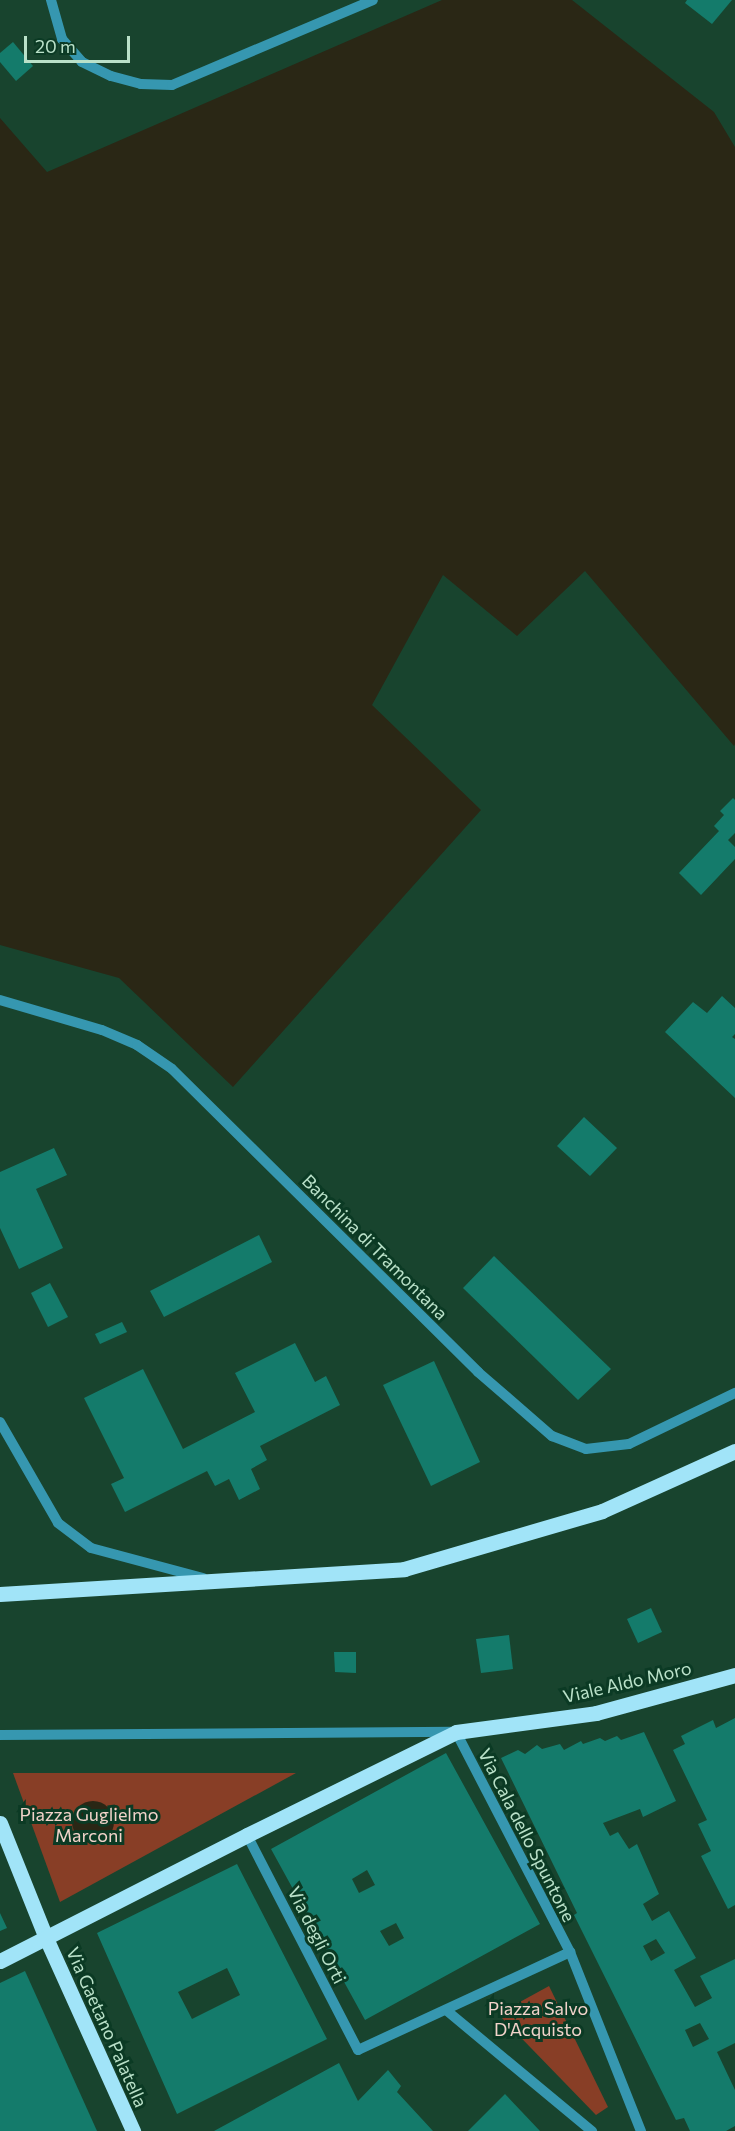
<!DOCTYPE html>
<html>
<head>
<meta charset="utf-8">
<style>
  body { margin:0 }
  #map { position:relative; width:735px; height:2131px; overflow:hidden; background:#18442e; font-family:Commissioner,sans-serif }
  div>[style] { position:absolute }
  .green>* { inset:0; background:#883e26 }
  .water>* { inset:0; background:#2a2715 }
  .round { border-radius:50% }
  .building>* { inset:0; background:#147b6b }
  .minor>* { height:10px; margin:-5px; padding:0 5px; transform-origin:5px; border-radius:5px; background:#3697b0 }
  .major>* { height:15px; margin:-7.5px; padding:0 7.5px; transform-origin:7.5px; border-radius:7.5px; background:#a1e4f8 }
  span { translate:-50% -50%; white-space:nowrap; text-align:center; line-height:1.15; -webkit-text-stroke:6px #0b3a24; paint-order:stroke }
  .street-label { font-size:18px; color:#bae1c9 }
  .park-label { font-size:18px; color:#f2d3ca }
  .scale { position:absolute; left:24px; top:36px; width:106px; height:27px; box-sizing:border-box; border:3px solid #bae1c9; border-top:0; padding-left:8px; font-size:18px; line-height:21px; white-space:nowrap; color:#bae1c9; -webkit-text-stroke:4px #0b3a24; paint-order:stroke }
</style>
</head>
<body>
<div id="map">
  <div class="green">
    <div style="clip-path:polygon(13px 1773px,296px 1773px,60px 1902px)"></div>
    <div style="clip-path:polygon(549px 1986px,608px 2107px,596px 2115px,498px 2014px)"></div>
  </div>
  <div class="water">
    <div style="clip-path:polygon(442px 0,572px 0,714px 112px,735px 147px,735px 744px,734px 746px,585px 571px,517px 636px,443px 575px,372px 705px,481px 810px,233px 1087px,119px 978px,0 945px,0 118px,47px 172px)"></div>
    <div class="round" style="left:72px;top:1801px;width:42px;height:42px"></div>
  </div>
  <div class="building">
    <div style="clip-path:polygon(687px 0,732px 0,712px 24px,685px 3px)"></div>
    <div style="clip-path:polygon(13px 42px,33px 66px,16px 81px,0 62px,0 53px)"></div>
    <div style="clip-path:polygon(733px 798px,735px 800px,735px 833px,728px 840px,735px 847px,735px 859px,701px 895px,679px 873px,719px 831px,714px 826px,724px 815px,720px 811px)"></div>
    <div style="clip-path:polygon(722px 996px,735px 1008px,735px 1034px,732px 1037px,735px 1039px,735px 1098px,665px 1032px,693px 1002px,707px 1013px)"></div>
    <div style="clip-path:polygon(584px 1117px,617px 1148px,590px 1176px,557px 1146px)"></div>
    <div style="clip-path:polygon(54px 1148px,67px 1175px,36px 1189px,63px 1248px,19px 1269px,0 1228px,0 1172px)"></div>
    <div style="clip-path:polygon(259px 1235px,272px 1262px,164px 1317px,150px 1291px)"></div>
    <div style="clip-path:polygon(494px 1256px,611px 1369px,578px 1400px,463px 1288px)"></div>
    <div style="clip-path:polygon(50px 1283px,68px 1317px,48px 1327px,31px 1293px)"></div>
    <div style="clip-path:polygon(122px 1322px,127px 1332px,100px 1344px,95px 1334px)"></div>
    <div style="clip-path:polygon(295px 1343px,315px 1382px,326px 1376px,340px 1405px,260px 1446px,267px 1460px,251px 1469px,260px 1489px,239px 1500px,229px 1479px,215px 1486px,207px 1471px,125px 1512px,111px 1484px,124px 1478px,84px 1398px,143px 1369px,183px 1449px,255px 1412px,235px 1373px)"></div>
    <div style="clip-path:polygon(434px 1361px,480px 1462px,431px 1486px,383px 1385px)"></div>
    <div style="clip-path:polygon(651px 1608px,662px 1632px,638px 1643px,627px 1619px)"></div>
    <div style="clip-path:polygon(509px 1635px,513px 1669px,481px 1673px,476px 1639px)"></div>
    <div style="clip-path:polygon(334px 1652px,356px 1652px,356px 1673px,335px 1672px)"></div>
    <div style="clip-path:polygon(735px 1718px,735px 1905px,728px 1909px,701px 1856px,711px 1851px,698px 1824px,707px 1820px,673px 1750px,685px 1744px,681px 1736px,713px 1720px,716px 1728px)"></div>
    <div style="clip-path:polygon(evenodd,644px 1732px,676px 1801px,643px 1817px,640px 1809px,603px 1823px,610px 1836px,618px 1832px,629px 1849px,637px 1844px,659px 1894px,643px 1904px,652px 1921px,669px 1911px,696px 1958px,674px 1970px,695px 2007px,712px 1998px,700px 1976px,735px 1959px,735px 2043px,717px 2052px,735px 2090px,735px 2126px,726px 2131px,690px 2131px,684px 2118px,676px 2120px,574px 1915px,577px 1913px,501px 1758px,518px 1750px,525px 1754px,537px 1745px,542px 1749px,560px 1744px,564px 1750px,581px 1741px,583px 1744px,600px 1738px,605px 1741px,617px 1736px,621px 1740px,644px 1732px,656px 1939px,665px 1953px,651px 1961px,643px 1946px,656px 1939px,644px 1732px,700px 2023px,709px 2039px,693px 2047px,685px 2030px,700px 2023px)"></div>
    <div style="clip-path:polygon(evenodd,446px 1753px,540px 1924px,365px 2020px,271px 1849px,446px 1753px,367px 1870px,375px 1885px,359px 1893px,352px 1879px,367px 1870px,446px 1753px,396px 1923px,404px 1938px,389px 1946px,380px 1931px,396px 1923px)"></div>
    <div style="clip-path:polygon(evenodd,237px 1864px,327px 2039px,177px 2114px,97px 1933px,237px 1864px,227px 1968px,240px 1995px,192px 2019px,178px 1992px,227px 1968px)"></div>
    <div style="clip-path:polygon(0 1913px,7px 1928px,0 1931px)"></div>
    <div style="clip-path:polygon(25px 1971px,97px 2131px,0 2131px,0 1983px)"></div>
    <div style="clip-path:polygon(339px 2063px,358px 2101px,388px 2070px,401px 2086px,397px 2092px,433px 2131px,214px 2131px)"></div>
    <div style="clip-path:polygon(505px 2094px,540px 2131px,468px 2131px)"></div>
  </div>
  <div class="minor">
    <div style="left:51px;top:0;width:41px;rotate:74.2deg"></div>
    <div style="left:62px;top:39px;width:30px;rotate:49deg"></div>
    <div style="left:82px;top:62px;width:32px;rotate:26deg"></div>
    <div style="left:111px;top:76px;width:31px;rotate:15deg"></div>
    <div style="left:141px;top:84px;width:31px;rotate:2deg"></div>
    <div style="left:172px;top:85px;width:218px;rotate:-22.9deg"></div>
    <div style="left:0;top:1000px;width:106px;rotate:16.4deg"></div>
    <div style="left:102px;top:1030px;width:38px;rotate:23deg"></div>
    <div style="left:137px;top:1045px;width:42px;rotate:34.4deg"></div>
    <div style="left:172px;top:1069px;width:431px;rotate:44.7deg"></div>
    <div style="left:478px;top:1372px;width:98px;rotate:40.9deg"></div>
    <div style="left:552px;top:1436px;width:36px;rotate:21deg"></div>
    <div style="left:586px;top:1449px;width:43px;rotate:-6.6deg"></div>
    <div style="left:629px;top:1444px;width:118px;rotate:-25.7deg"></div>
    <div style="left:0;top:1422px;width:116px;rotate:60.1deg"></div>
    <div style="left:58px;top:1523px;width:41px;rotate:37.1deg"></div>
    <div style="left:91px;top:1548px;width:116px;rotate:15deg"></div>
    <div style="left:0;top:1735px;width:456px;rotate:-0.4deg"></div>
    <div style="left:456px;top:1732px;width:248px;rotate:62.6deg"></div>
    <div style="left:570px;top:1952px;width:193px;rotate:68.4deg"></div>
    <div style="left:247px;top:1835px;width:242px;rotate:62.7deg"></div>
    <div style="left:358px;top:2050px;width:234px;rotate:-24.8deg"></div>
    <div style="left:446px;top:2010px;width:190px;rotate:39.7deg"></div>
  </div>
  <div class="major">
    <div style="left:0;top:1594px;width:405px;rotate:-3.5deg"></div>
    <div style="left:404px;top:1569px;width:206px;rotate:-16.3deg"></div>
    <div style="left:602px;top:1511px;width:146px;rotate:-24.3deg"></div>
    <div style="left:0;top:1823px;width:124px;rotate:68.2deg"></div>
    <div style="left:46px;top:1938px;width:212px;rotate:65.7deg"></div>
    <div style="left:0;top:1961px;width:277px;rotate:-27deg"></div>
    <div style="left:247px;top:1835px;width:233px;rotate:-26.2deg"></div>
    <div style="left:456px;top:1732px;width:141px;rotate:-7.7deg"></div>
    <div style="left:596px;top:1713px;width:144px;rotate:-15.3deg"></div>
  </div>
  <div class="street-label">
    <span style="left:375px;top:1247px;rotate:45deg">Banchina di Tramontana</span>
    <span style="left:627px;top:1682px;rotate:-13deg">Viale Aldo Moro</span>
    <span style="left:527px;top:1835px;rotate:63deg">Via Cala dello Spuntone</span>
    <span style="left:317px;top:1935px;rotate:63deg">Via degli Orti</span>
    <span style="left:107px;top:2027px;rotate:66deg">Via Gaetano Palatella</span>
  </div>
  <div class="park-label">
    <span style="left:89px;top:1825px">Piazza Guglielmo<br>Marconi</span>
    <span style="left:538px;top:2019px">Piazza Salvo<br>D'Acquisto</span>
  </div>
  <div class="scale">20 m</div>
</div>
</body>
</html>
